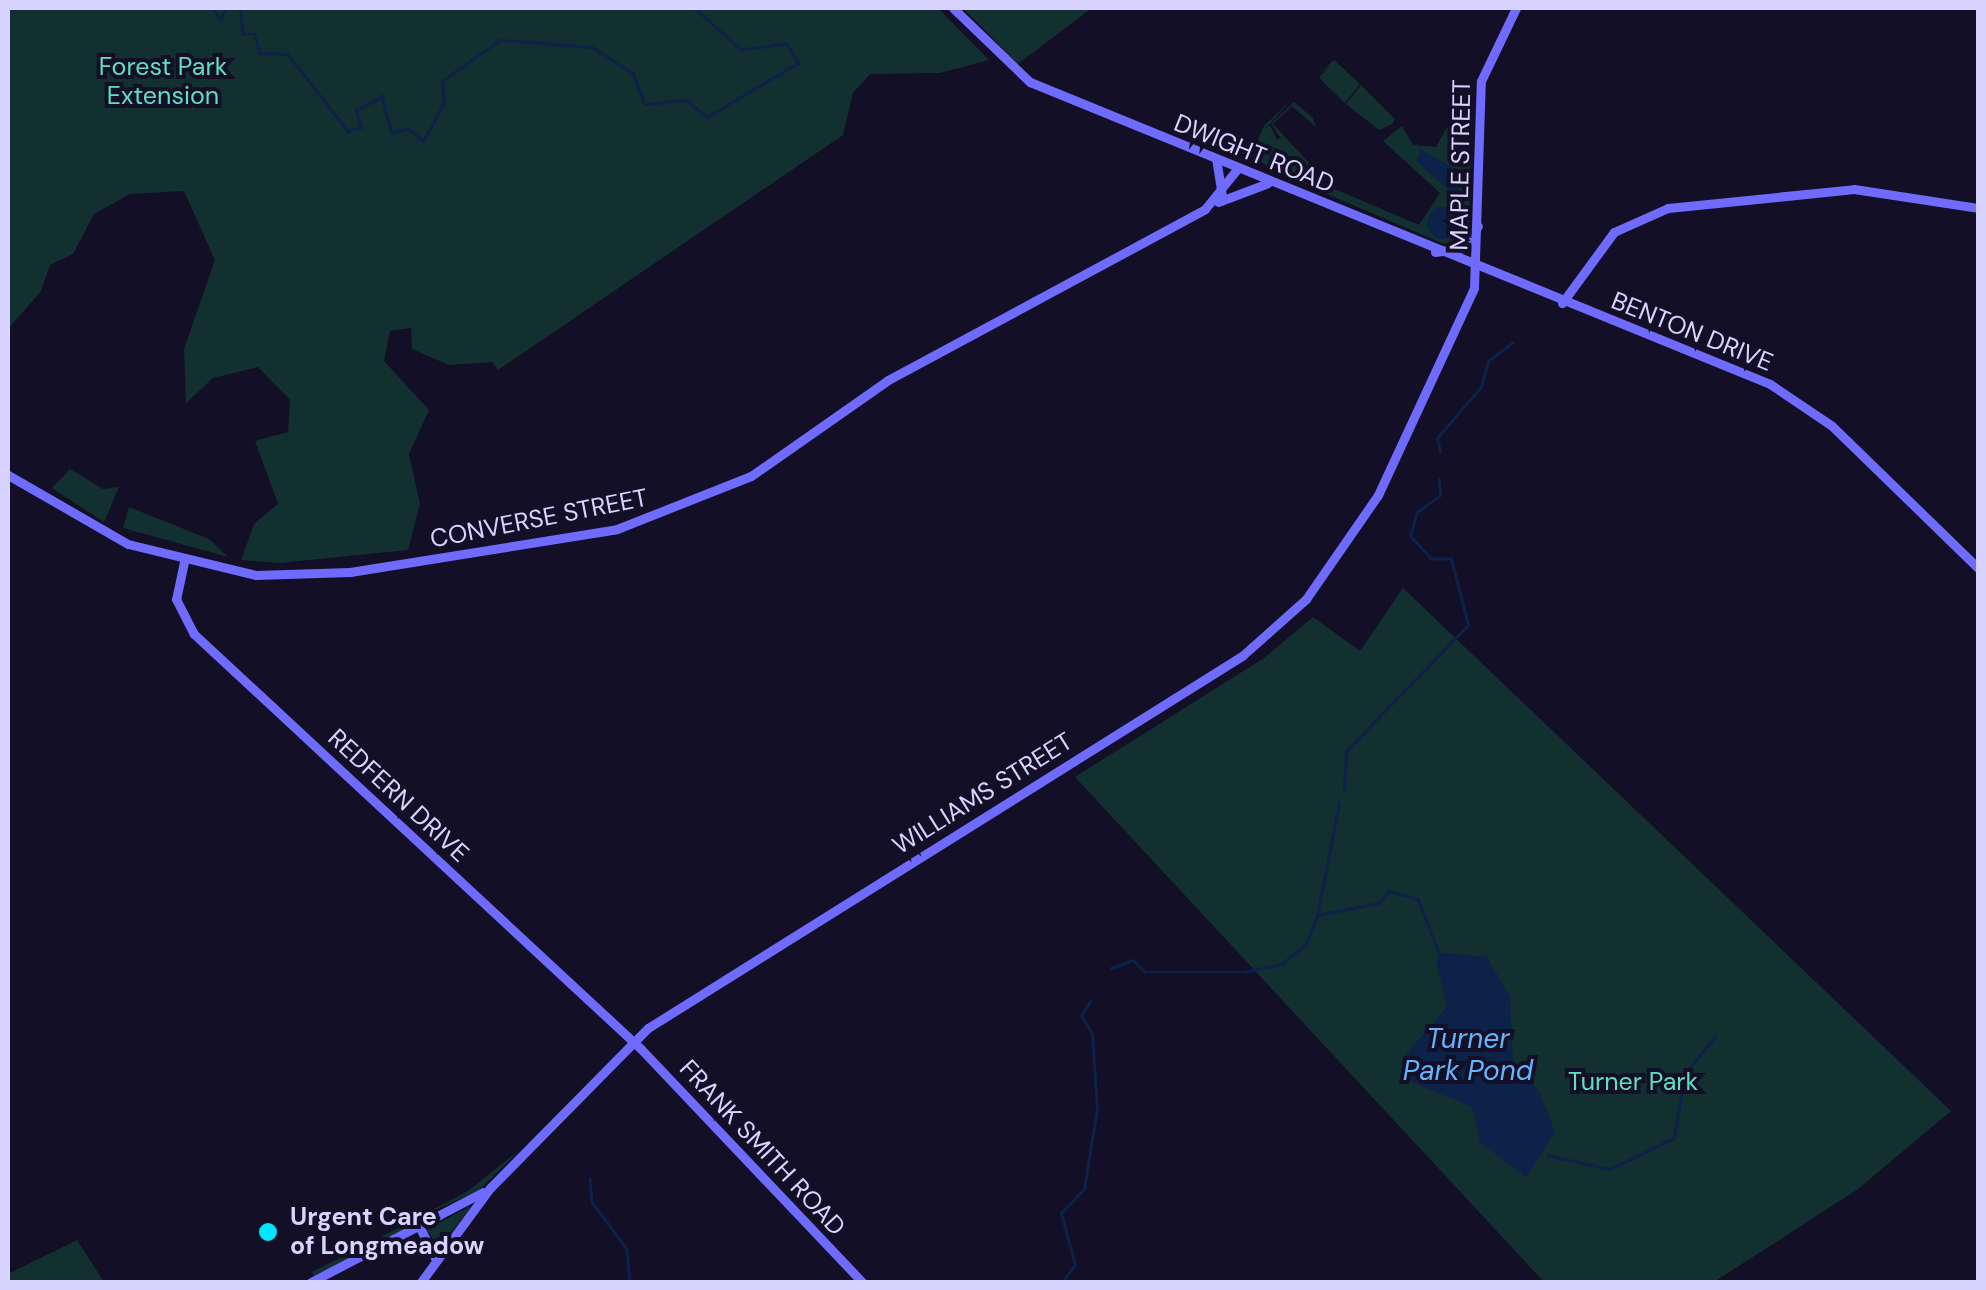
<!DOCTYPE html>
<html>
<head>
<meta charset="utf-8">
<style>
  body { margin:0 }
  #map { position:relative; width:1986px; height:1290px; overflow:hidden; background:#130f26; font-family:"DM Sans",sans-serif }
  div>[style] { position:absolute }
  .green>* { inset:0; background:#12302f }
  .water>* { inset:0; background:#0c2248 }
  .round { border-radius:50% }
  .stream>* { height:2.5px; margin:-1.25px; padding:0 1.25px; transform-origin:1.25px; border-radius:1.25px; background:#0c2248 }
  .secondary>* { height:9px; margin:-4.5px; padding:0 4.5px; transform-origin:4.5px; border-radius:4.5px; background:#6f6bff }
  .dots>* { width:28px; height:28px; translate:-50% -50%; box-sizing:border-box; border:5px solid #130f26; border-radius:50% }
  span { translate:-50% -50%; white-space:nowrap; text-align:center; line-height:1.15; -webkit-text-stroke:8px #130f26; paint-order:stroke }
  .park-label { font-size:25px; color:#5fe0c0 }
  .street-label { font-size:25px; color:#d9d4ff }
  .poi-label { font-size:25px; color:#d9d4ff; font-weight:700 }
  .left { translate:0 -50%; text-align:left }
  .water-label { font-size:28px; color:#62b6ff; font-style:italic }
  .frame { position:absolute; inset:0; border:10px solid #d9d4ff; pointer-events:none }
</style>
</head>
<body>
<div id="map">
  <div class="green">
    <div style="clip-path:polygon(8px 8px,938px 8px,989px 60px,940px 73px,870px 74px,853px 93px,843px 135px,498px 370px,492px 362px,449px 365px,412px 349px,411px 328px,390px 331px,384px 361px,429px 410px,409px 454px,420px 504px,408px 550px,279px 563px,241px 560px,254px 524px,278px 504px,255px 441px,288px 432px,290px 400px,258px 367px,213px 378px,186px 403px,184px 349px,215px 260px,184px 191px,130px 194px,94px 214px,73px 254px,50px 265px,41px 291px,8px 329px)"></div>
    <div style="clip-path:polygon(963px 8px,1092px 8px,1018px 64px)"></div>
    <div style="clip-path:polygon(1334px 60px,1360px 84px,1345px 103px,1319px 78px,1330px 65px,1317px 75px)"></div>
    <div style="clip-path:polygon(1361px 85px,1395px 119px,1392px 124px,1379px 130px,1346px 104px)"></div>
    <div style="clip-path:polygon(1292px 99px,1265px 129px,1270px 125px,1277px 140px,1281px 138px,1271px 124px,1294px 102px,1313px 118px,1316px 127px,1292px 106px,1273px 124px,1323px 178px,1319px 190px,1250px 157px,1264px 126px)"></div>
    <div style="clip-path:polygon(1402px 126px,1413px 145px,1436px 147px,1447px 127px,1471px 127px,1469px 228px,1458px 244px,1444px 244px,1320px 191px,1323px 184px,1419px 225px,1440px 193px,1383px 141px)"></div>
    <div style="clip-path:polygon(70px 469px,103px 489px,119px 487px,104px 522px,52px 488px)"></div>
    <div style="clip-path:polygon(129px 507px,209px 539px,228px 557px,123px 528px)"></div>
    <div style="clip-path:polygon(1403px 588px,1951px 1111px,1858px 1189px,1714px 1282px,1544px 1282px,1075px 777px,1264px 658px,1313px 617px,1360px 651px)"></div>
    <div style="clip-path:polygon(522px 1148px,478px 1191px,417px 1218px,468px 1191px)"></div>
    <div style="clip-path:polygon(469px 1207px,470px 1208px,440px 1247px,426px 1230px)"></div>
    <div style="clip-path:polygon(406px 1224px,402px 1232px,314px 1276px,312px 1272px)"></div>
    <div style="clip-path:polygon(77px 1240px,104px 1282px,8px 1282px,8px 1274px)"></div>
  </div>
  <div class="water">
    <div style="clip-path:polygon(1420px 149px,1459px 171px,1458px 198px,1416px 161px)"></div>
    <div class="round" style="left:1427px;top:207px;width:32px;height:32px"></div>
    <div style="clip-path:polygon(1442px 953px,1487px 957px,1510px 997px,1513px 1062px,1539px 1091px,1555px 1132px,1526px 1177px,1480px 1142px,1472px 1107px,1406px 1080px,1402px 1059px,1447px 1007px,1436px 961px)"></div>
  </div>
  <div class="stream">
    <div style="left:174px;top:8px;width:9px"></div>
    <div style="left:212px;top:8px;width:14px;rotate:51deg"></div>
    <div style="left:221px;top:19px;width:12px;rotate:-70deg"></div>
    <div style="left:240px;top:8px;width:26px;rotate:83deg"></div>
    <div style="left:243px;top:34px;width:12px"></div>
    <div style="left:255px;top:34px;width:20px;rotate:75deg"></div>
    <div style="left:260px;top:53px;width:28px;rotate:2deg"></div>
    <div style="left:288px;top:54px;width:98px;rotate:52.1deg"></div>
    <div style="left:348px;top:131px;width:14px;rotate:-17deg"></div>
    <div style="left:361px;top:127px;width:18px;rotate:-106deg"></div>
    <div style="left:356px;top:110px;width:30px;rotate:-28deg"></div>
    <div style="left:382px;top:96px;width:38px;rotate:75deg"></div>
    <div style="left:392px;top:133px;width:17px;rotate:-17deg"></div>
    <div style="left:408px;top:128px;width:20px;rotate:41deg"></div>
    <div style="left:423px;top:141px;width:43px;rotate:-61.1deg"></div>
    <div style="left:444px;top:103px;width:22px;rotate:-95deg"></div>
    <div style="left:442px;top:81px;width:71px;rotate:-35.3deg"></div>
    <div style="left:500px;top:40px;width:92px;rotate:4.4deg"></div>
    <div style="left:592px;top:47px;width:49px;rotate:32.4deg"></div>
    <div style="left:633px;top:73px;width:33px;rotate:69deg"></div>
    <div style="left:645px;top:104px;width:41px;rotate:-5.6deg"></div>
    <div style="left:686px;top:100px;width:27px;rotate:39deg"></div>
    <div style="left:707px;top:117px;width:106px;rotate:-30.7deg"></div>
    <div style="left:798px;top:63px;width:22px;rotate:-122deg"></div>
    <div style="left:786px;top:44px;width:45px;rotate:172.4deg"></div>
    <div style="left:741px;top:50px;width:63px;rotate:-138.2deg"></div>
    <div style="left:1440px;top:452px;width:14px;rotate:-102deg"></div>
    <div style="left:1437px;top:438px;width:67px;rotate:-49.2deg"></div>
    <div style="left:1481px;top:387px;width:27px;rotate:-75deg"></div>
    <div style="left:1488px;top:361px;width:31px;rotate:-37deg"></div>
    <div style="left:1344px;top:791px;width:40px;rotate:-87.1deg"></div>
    <div style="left:1346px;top:751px;width:175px;rotate:-45.9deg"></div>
    <div style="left:1468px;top:625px;width:68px;rotate:-104.4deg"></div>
    <div style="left:1451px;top:559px;width:20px;rotate:180deg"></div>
    <div style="left:1431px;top:559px;width:31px;rotate:-132deg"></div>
    <div style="left:1410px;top:536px;width:25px;rotate:-74deg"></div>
    <div style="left:1417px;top:512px;width:29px;rotate:-36deg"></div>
    <div style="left:1440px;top:495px;width:16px;rotate:-94deg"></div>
    <div style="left:1318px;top:911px;width:110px;rotate:-79deg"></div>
    <div style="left:1111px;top:968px;width:23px;rotate:-20deg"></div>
    <div style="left:1133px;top:960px;width:17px;rotate:45deg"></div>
    <div style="left:1145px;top:972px;width:99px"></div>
    <div style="left:1244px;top:972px;width:39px;rotate:-12deg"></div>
    <div style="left:1282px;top:964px;width:31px;rotate:-40deg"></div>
    <div style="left:1306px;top:944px;width:31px;rotate:-69deg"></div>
    <div style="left:1317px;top:915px;width:63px;rotate:-11deg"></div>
    <div style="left:1379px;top:903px;width:16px;rotate:-50deg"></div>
    <div style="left:1389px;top:891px;width:30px;rotate:15deg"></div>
    <div style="left:1418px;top:899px;width:63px;rotate:68.7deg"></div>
    <div style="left:1547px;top:1155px;width:65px;rotate:12.5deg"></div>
    <div style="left:1610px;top:1169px;width:71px;rotate:-25.8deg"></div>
    <div style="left:1674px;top:1138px;width:66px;rotate:-80.4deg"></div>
    <div style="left:1685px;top:1073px;width:47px;rotate:-50.2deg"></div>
    <div style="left:590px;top:1179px;width:23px;rotate:85deg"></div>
    <div style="left:592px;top:1202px;width:59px;rotate:53.3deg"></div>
    <div style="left:627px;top:1249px;width:33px;rotate:85deg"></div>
    <div style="left:1062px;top:1282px;width:21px;rotate:-53deg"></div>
    <div style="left:1075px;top:1265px;width:54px;rotate:-105.1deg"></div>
    <div style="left:1061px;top:1213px;width:33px;rotate:-46deg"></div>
    <div style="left:1084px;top:1189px;width:81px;rotate:-80.8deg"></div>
    <div style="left:1097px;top:1109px;width:75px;rotate:-93.8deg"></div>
    <div style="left:1092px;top:1034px;width:21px;rotate:-121deg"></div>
    <div style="left:1081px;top:1016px;width:17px;rotate:-59deg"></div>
  </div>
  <div class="secondary">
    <div style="left:953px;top:8px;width:107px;rotate:43.9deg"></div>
    <div style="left:1030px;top:82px;width:799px;rotate:22.2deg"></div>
    <div style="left:1770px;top:384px;width:75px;rotate:34.1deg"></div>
    <div style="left:1832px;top:426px;width:204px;rotate:44.2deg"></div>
    <div style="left:1216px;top:158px;width:36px;rotate:81deg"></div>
    <div style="left:1218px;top:202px;width:53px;rotate:-20.8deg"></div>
    <div style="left:1435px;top:252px;width:27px;rotate:-8deg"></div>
    <div style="left:1462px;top:248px;width:27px;rotate:-54deg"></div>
    <div style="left:1562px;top:303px;width:88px;rotate:-53.8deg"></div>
    <div style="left:1614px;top:232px;width:59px;rotate:-24deg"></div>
    <div style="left:1668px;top:208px;width:187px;rotate:-5.8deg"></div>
    <div style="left:1854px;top:189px;width:125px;rotate:8.7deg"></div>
    <div style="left:8px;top:475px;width:138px;rotate:29.9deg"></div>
    <div style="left:128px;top:544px;width:132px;rotate:13.6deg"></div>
    <div style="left:256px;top:575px;width:94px;rotate:-1.8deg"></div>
    <div style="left:350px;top:572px;width:270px;rotate:-9.1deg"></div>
    <div style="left:617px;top:529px;width:144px;rotate:-21.6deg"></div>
    <div style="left:751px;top:476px;width:167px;rotate:-35deg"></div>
    <div style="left:888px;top:380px;width:360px;rotate:-28.3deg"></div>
    <div style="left:1205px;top:209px;width:53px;rotate:-51.2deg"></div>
    <div style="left:184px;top:562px;width:38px;rotate:102deg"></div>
    <div style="left:176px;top:599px;width:39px;rotate:63deg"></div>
    <div style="left:194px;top:634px;width:610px;rotate:42.87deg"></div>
    <div style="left:641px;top:1049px;width:321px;rotate:46.5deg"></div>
    <div style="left:420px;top:1228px;width:35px;rotate:63deg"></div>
    <div style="left:311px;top:1282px;width:194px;rotate:-27.6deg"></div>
    <div style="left:421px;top:1282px;width:117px;rotate:-53.7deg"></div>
    <div style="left:490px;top:1188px;width:225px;rotate:-45.4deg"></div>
    <div style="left:648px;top:1028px;width:701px;rotate:-32.06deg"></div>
    <div style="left:1242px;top:656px;width:86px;rotate:-41.7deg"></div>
    <div style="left:1306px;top:599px;width:126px;rotate:-55.3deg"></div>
    <div style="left:1378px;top:495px;width:228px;rotate:-65.1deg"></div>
    <div style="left:1474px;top:288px;width:207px;rotate:-88.1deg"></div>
    <div style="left:1481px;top:81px;width:81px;rotate:-64.4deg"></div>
  </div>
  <div class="dots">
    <div style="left:268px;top:1232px;background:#00e5ff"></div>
  </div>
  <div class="park-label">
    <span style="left:163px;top:82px">Forest Park<br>Extension</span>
    <span style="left:1633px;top:1082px">Turner Park</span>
  </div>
  <div class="street-label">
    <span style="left:1254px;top:154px;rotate:22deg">DWIGHT ROAD</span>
    <span style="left:1461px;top:165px;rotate:-89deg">MAPLE STREET</span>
    <span style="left:1692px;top:332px;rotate:22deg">BENTON DRIVE</span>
    <span style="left:539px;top:519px;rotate:-11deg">CONVERSE STREET</span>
    <span style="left:983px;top:794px;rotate:-32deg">WILLIAMS STREET</span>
    <span style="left:398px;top:796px;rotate:43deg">REDFERN DRIVE</span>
    <span style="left:762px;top:1148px;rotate:47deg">FRANK SMITH ROAD</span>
  </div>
  <div class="poi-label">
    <span class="left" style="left:290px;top:1232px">Urgent Care<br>of Longmeadow</span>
  </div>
  <div class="water-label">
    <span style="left:1468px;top:1055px">Turner<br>Park Pond</span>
  </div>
  <div class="frame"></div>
</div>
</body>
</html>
